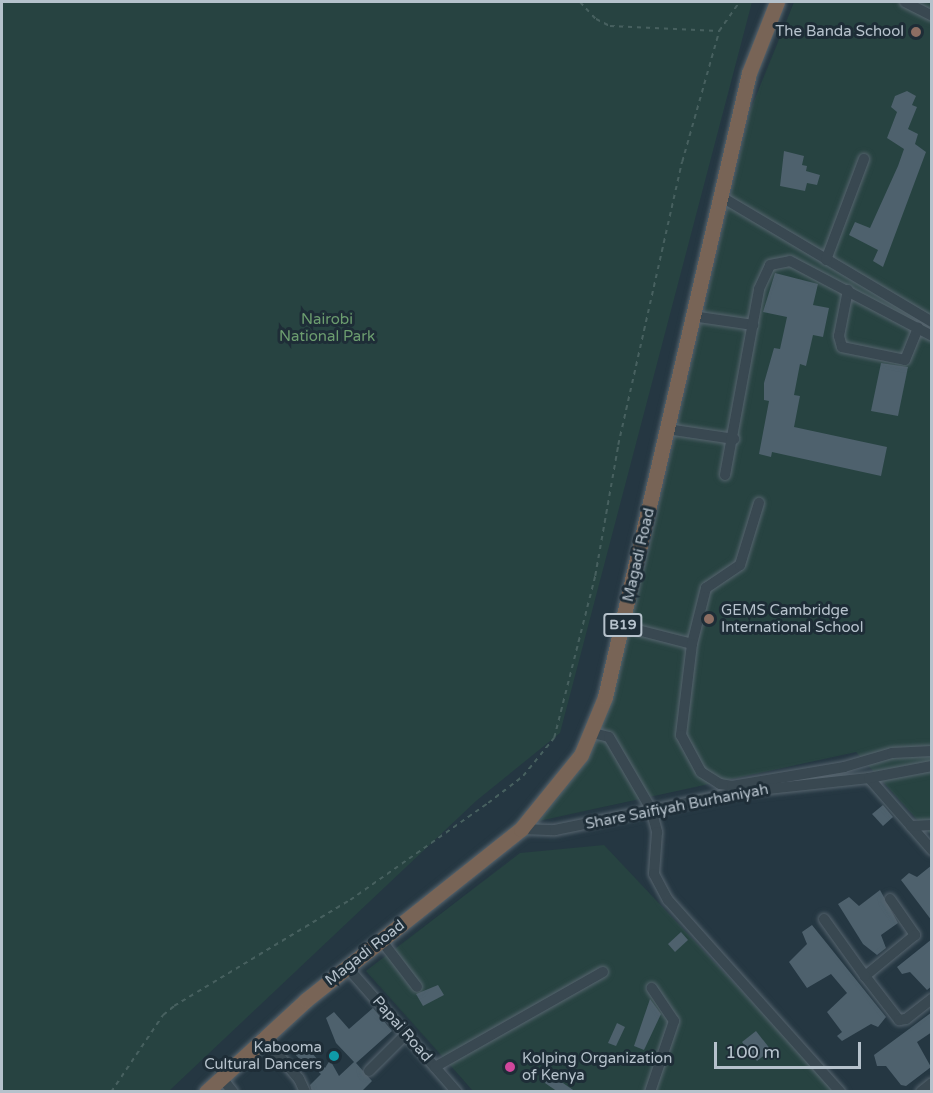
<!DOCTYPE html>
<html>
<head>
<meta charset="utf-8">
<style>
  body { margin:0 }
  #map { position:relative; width:933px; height:1093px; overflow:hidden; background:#253742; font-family:"Varela Round",sans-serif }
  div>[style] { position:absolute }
  .green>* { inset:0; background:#274341 }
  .building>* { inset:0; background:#4e616d }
  .path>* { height:1.5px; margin-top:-0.75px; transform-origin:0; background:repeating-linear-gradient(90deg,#47605f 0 4.5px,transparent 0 9px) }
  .roads { filter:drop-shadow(0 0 2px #57656f) drop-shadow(0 0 2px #57656f) }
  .minor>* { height:10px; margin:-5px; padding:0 5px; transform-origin:5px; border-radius:5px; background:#394851 }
  .highway>* { height:15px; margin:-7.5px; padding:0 7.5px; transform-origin:7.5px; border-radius:7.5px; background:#786456 }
  .dots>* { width:16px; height:16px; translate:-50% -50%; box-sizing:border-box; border:3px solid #1e2d37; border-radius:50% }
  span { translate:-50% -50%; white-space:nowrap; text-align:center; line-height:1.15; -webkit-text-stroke:6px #1e2d37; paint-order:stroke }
  .shield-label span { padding:2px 4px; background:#1e2d37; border:2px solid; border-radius:4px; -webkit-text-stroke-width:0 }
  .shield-label { font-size:14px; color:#b6c2cc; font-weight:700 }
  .poi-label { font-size:15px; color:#b6c2cc }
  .right { translate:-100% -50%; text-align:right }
  .left { translate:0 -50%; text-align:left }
  .park-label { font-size:15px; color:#6c9d6f }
  .street-label { font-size:15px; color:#b6c2cc }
  .frame { position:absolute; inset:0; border:3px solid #b6c2cc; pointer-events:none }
  .scale { position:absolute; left:714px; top:1042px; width:147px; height:27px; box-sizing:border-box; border:3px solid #b6c2cc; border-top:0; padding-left:8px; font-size:18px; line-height:21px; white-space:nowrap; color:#b6c2cc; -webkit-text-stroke:4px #1e2d37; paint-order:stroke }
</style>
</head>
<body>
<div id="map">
  <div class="green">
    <div style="clip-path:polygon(2px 2px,752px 2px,560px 733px,476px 801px,169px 1091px,2px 1091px)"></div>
    <div style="clip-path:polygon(794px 2px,931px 2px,931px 835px,856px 752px,539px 821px,589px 758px,644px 569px,750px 111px)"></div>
    <div style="clip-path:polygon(604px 845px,836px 1091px,473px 1091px,366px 971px,520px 853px)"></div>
  </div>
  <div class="building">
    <div style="clip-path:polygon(907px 91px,916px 96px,912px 105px,917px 107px,908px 129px,918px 134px,915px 144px,926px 152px,883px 267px,873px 261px,878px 250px,849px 235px,855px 222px,870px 228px,898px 166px,904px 149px,887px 138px,897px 112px,891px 107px,895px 96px)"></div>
    <div style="clip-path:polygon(784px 151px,804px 156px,802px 165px,807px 166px,806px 171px,820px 175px,817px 185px,807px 183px,805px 191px,780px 186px)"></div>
    <div style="clip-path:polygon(775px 273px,818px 284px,813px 305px,829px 308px,823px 337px,813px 335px,806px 366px,800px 364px,794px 395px,800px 396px,794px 427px,887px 447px,881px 476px,772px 452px,771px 457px,759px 454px,769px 401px,764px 400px,764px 383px,774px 348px,780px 349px,787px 317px,763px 312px)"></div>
    <div style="clip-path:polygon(881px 363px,908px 367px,898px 416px,871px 411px)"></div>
    <div style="clip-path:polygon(883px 805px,893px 817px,883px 826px,872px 814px)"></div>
    <div style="clip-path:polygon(932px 865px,932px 921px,901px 880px,909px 873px,917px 877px)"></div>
    <div style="clip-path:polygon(880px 890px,898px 923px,881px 935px,886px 948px,877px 955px,863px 944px,838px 904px,849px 897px,859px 906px)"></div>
    <div style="clip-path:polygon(812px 925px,886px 1017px,878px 1027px,871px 1024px,842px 1041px,837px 1036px,842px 1032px,827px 1012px,847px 993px,831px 974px,807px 988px,789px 962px,807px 944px,802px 932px)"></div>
    <div style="clip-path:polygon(681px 932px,688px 940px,675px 952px,668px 944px)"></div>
    <div style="clip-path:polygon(932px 939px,932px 986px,927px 990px,910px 972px,902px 974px,897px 967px)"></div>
    <div style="clip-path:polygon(438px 985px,444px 995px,423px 1006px,416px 994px)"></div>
    <div style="clip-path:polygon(650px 999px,661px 1014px,644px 1050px,634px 1046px)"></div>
    <div style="clip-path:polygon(373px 1008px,392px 1031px,356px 1063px,372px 1081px,361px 1092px,312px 1092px,310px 1085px,321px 1074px,309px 1064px,306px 1066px,294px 1053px,304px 1044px,325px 1068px,330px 1060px,339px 1076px,354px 1062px,336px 1043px,326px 1018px,334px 1012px,349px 1029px)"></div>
    <div style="clip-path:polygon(932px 1012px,932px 1032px,917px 1042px,931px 1067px,906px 1086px,901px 1085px,886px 1066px,877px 1066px,874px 1055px)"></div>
    <div style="clip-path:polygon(617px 1023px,625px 1027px,616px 1046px,608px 1043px)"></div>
    <div style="clip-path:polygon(756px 1031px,771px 1050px,757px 1061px,742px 1042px)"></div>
    <div style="clip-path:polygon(550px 1074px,576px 1092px,558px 1092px,545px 1083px)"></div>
  </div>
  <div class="path">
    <div style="left:580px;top:2px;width:23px;rotate:47deg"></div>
    <div style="left:596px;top:19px;width:16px;rotate:27deg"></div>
    <div style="left:610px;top:26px;width:109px;rotate:2.6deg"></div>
    <div style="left:111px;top:1092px;width:93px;rotate:-56deg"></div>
    <div style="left:163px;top:1015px;width:14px;rotate:-39deg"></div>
    <div style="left:174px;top:1006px;width:205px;rotate:-31.1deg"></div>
    <div style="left:350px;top:900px;width:169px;rotate:-35.1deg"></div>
    <div style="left:488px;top:803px;width:44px;rotate:-37.6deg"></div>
    <div style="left:523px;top:776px;width:49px;rotate:-50.8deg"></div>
    <div style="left:554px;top:738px;width:167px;rotate:-75.8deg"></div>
    <div style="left:595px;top:576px;width:133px;rotate:-80deg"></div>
    <div style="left:618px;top:445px;width:290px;rotate:-77.3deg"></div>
    <div style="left:682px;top:162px;width:136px;rotate:-74.2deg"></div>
    <div style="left:719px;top:31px;width:35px;rotate:-55deg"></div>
  </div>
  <div class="roads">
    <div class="minor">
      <div style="left:905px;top:2px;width:30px;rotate:27deg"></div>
      <div style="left:720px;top:196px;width:247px;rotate:30.7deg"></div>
      <div style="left:826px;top:260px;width:108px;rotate:-69.4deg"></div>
      <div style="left:848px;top:290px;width:47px;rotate:101.1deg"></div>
      <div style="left:839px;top:336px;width:11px;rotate:75deg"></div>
      <div style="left:842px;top:347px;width:64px;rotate:11.7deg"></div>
      <div style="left:905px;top:360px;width:35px;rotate:-68deg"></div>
      <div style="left:692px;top:316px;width:62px;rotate:8.4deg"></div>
      <div style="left:667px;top:429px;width:68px;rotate:8.5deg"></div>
      <div style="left:725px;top:475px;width:189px;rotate:-79.6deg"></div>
      <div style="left:759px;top:289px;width:26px;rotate:-65deg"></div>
      <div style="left:770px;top:265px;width:20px;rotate:-11deg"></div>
      <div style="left:790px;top:261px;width:161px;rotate:27.8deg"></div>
      <div style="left:622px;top:626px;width:72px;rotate:14.4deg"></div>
      <div style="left:692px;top:644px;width:58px;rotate:-76deg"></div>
      <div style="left:706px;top:588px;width:41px;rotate:-34.1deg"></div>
      <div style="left:740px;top:565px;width:65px;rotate:-73deg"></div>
      <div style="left:692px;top:644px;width:92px;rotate:96.9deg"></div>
      <div style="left:681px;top:735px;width:42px;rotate:61.6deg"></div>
      <div style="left:701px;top:772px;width:22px;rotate:32deg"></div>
      <div style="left:720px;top:784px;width:12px;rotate:9deg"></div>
      <div style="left:732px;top:786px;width:114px;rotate:-9.6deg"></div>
      <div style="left:844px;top:767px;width:50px;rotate:-16.3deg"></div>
      <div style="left:892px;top:753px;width:40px;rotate:-2.9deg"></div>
      <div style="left:593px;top:733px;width:16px;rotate:14deg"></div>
      <div style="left:609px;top:737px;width:83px;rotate:59.7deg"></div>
      <div style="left:651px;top:809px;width:24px;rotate:75deg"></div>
      <div style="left:657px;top:832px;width:42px;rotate:94.1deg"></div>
      <div style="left:654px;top:874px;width:30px;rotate:62deg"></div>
      <div style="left:668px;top:900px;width:258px;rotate:48.1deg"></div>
      <div style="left:869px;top:778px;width:96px;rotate:48.8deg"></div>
      <div style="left:911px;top:826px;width:21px;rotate:-3deg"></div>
      <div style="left:521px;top:829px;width:34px;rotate:2deg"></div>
      <div style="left:555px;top:830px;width:189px;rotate:-11.6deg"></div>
      <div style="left:740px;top:792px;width:130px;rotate:-6.2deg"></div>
      <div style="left:869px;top:778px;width:64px;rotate:-10.8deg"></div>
      <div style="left:890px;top:899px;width:44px;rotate:55.2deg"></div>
      <div style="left:915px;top:935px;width:65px;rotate:140.6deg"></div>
      <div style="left:865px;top:976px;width:56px;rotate:52.3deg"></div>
      <div style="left:899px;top:1020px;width:7px;rotate:-8deg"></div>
      <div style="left:906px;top:1019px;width:33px;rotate:-38deg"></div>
      <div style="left:824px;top:919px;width:70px;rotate:54.3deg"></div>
      <div style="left:381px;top:940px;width:59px;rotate:52.5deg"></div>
      <div style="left:347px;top:967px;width:167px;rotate:48.7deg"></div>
      <div style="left:263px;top:1037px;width:55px;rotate:49.4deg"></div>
      <div style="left:299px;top:1079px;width:14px;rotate:65deg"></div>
      <div style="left:435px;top:1067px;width:193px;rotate:-29.5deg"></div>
      <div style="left:369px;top:1071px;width:52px;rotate:-45deg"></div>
      <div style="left:220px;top:1076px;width:21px;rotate:51deg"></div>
      <div style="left:650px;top:1092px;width:75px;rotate:-71.3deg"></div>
      <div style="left:674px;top:1021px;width:40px;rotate:-124deg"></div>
      <div style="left:921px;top:1092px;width:14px;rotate:-39deg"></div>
    </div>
    <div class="highway">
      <div style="left:206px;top:1092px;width:136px;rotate:-42.6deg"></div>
      <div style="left:306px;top:1000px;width:275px;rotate:-38.5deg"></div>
      <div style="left:521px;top:829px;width:95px;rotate:-51deg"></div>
      <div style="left:581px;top:755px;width:63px;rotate:-67.5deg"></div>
      <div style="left:605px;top:697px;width:640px;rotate:-77.01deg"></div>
      <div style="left:749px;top:73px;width:76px;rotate:-68.5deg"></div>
    </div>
  </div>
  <div class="dots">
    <div style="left:916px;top:32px;background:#8d6e63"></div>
    <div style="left:709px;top:619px;background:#8d6e63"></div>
    <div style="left:334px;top:1056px;background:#0f9aa8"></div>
    <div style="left:510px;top:1067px;background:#d1479c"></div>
  </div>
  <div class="shield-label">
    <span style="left:623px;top:625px">B19</span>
  </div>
  <div class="poi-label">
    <span class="right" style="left:904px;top:32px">The Banda School</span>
    <span class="left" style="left:721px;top:619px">GEMS Cambridge<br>International School</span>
    <span class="right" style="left:322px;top:1056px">Kabooma<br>Cultural Dancers</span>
    <span class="left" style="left:522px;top:1067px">Kolping Organization<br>of Kenya</span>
  </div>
  <div class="park-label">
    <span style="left:327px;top:328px">Nairobi<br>National Park</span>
  </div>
  <div class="street-label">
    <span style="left:639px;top:555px;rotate:-77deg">Magadi Road</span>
    <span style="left:677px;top:807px;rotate:-11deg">Share Saifiyah Burhaniyah</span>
    <span style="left:365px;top:953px;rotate:-38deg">Magadi Road</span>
    <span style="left:402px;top:1029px;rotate:49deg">Papai Road</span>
  </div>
  <div class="frame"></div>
  <div class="scale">100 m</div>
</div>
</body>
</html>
